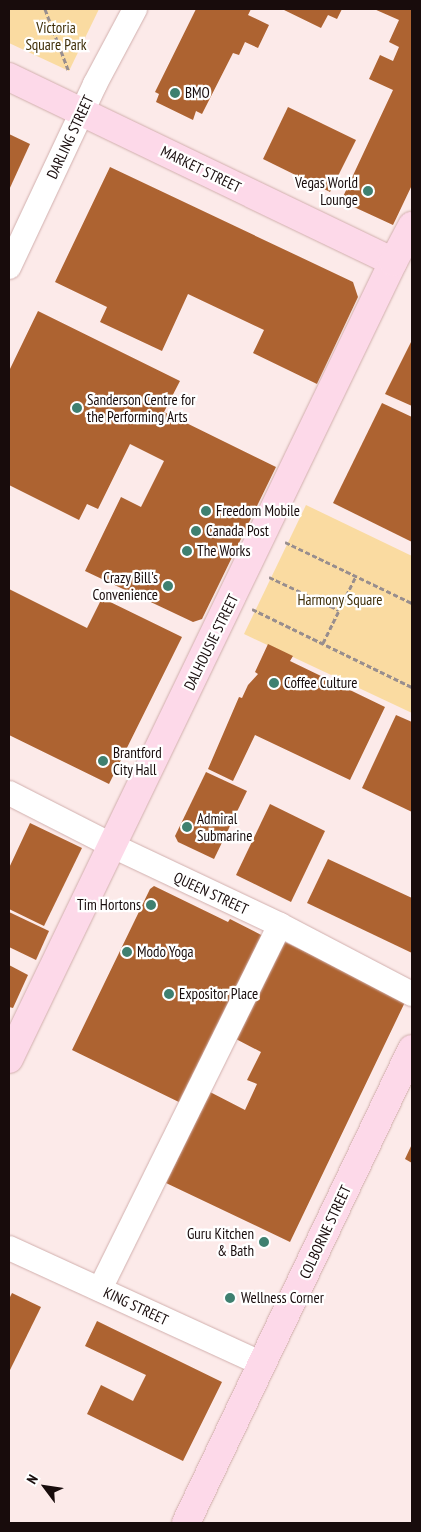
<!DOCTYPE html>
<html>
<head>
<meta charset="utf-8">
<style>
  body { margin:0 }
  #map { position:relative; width:421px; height:1532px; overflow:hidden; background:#fef7f6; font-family:"PT Sans Narrow",sans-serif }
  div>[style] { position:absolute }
  .built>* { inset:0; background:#fceae9 }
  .green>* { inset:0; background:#fadba1 }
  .building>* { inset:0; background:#ad6331 }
  .path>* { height:3px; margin-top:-1.5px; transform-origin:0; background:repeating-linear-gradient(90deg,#988e8e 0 5px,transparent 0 7.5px) }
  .roads { filter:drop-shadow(0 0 1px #d1afad) drop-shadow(0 0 1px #d1afad) }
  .minor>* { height:24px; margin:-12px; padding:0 12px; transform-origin:12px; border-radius:12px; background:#fff }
  .major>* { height:28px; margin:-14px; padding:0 14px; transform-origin:14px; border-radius:14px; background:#fdd9e9 }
  .dots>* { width:14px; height:14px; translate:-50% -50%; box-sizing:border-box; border:2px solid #fff; border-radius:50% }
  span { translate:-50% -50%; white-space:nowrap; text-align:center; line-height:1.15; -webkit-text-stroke:4.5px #fff; paint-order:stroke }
  .park-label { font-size:15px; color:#3f2e07 }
  .poi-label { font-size:15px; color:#180c0c }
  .left { translate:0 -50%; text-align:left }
  .right { translate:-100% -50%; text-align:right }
  .street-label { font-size:15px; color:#180c0c }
  .frame { position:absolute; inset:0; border:10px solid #180c0c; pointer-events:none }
  .north { position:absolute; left:20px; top:1462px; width:50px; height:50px; -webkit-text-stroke:4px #fff; paint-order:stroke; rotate:301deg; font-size:14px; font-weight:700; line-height:20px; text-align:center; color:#180c0c }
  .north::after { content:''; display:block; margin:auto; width:18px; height:22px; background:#180c0c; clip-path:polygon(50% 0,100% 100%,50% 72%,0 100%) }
</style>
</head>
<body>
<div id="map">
  <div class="built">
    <div style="clip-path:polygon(9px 9px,412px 9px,412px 1523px,9px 1523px)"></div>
  </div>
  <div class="green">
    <div style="clip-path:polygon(9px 9px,99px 9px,69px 71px,9px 43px)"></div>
    <div style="clip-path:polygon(306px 505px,412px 556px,412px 713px,244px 634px)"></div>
  </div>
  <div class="building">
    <div style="clip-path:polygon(196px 9px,251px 9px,248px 15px,269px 25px,258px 48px,245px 42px,239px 55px,233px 53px,202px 114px,196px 111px,193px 120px,156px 102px,159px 94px,155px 92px)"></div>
    <div style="clip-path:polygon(282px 9px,342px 9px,337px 19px,328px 15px,321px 28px)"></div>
    <div style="clip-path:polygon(374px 9px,412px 9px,412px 185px,393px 225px,341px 201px,393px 90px,369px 79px,380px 55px,393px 61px,399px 47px,389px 42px,399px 20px)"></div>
    <div style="clip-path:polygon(288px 107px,356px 140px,330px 192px,263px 159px)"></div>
    <div style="clip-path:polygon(9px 134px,30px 144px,9px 190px)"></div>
    <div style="clip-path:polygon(110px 167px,353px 282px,358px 297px,317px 384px,253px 353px,264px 330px,188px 294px,162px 351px,100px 322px,107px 307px,55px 282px)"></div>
    <div style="clip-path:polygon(38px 311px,180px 381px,164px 412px,276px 467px,202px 619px,193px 622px,85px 571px,121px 497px,141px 507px,164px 461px,130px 444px,98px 509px,87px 504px,79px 520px,9px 485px,9px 371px)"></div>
    <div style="clip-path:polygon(412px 340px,412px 406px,385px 394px)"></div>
    <div style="clip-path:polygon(382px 403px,412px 417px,412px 542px,333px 503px)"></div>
    <div style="clip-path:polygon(9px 589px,87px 628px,102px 598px,182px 637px,109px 784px,9px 735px)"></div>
    <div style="clip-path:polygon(268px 644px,293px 656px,290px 661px,385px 707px,350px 780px,255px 735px,233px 781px,208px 769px,239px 697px,242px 698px,248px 685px,258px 674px,255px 672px)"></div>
    <div style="clip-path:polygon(396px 715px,412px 722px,412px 812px,362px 788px)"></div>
    <div style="clip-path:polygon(206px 772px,247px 791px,214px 859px,178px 842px,175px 836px)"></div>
    <div style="clip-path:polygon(270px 804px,325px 831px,291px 902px,236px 875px)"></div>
    <div style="clip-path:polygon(30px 823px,82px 848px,44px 926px,9px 909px,9px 868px)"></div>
    <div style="clip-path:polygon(328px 859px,412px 898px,412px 953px,307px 903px)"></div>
    <div style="clip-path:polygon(154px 886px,228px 922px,230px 919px,267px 938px,185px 1105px,72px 1050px,150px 889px)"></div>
    <div style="clip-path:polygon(9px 912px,49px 931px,36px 960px,9px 947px)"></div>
    <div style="clip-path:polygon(281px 940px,406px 1000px,290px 1242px,166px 1183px,210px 1092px,245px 1110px,257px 1084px,247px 1080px,261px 1052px,234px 1038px)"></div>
    <div style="clip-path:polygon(9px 965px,28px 975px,13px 1008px,9px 1007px)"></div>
    <div style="clip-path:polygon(412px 1144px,412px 1163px,405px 1159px)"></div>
    <div style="clip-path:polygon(12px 1293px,41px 1307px,9px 1372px,9px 1299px)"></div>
    <div style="clip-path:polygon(97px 1321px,222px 1382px,183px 1461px,87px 1414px,101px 1385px,133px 1401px,146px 1375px,85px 1346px)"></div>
  </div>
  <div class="path">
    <div style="left:45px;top:9px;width:67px;rotate:69.1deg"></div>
    <div style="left:285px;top:542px;width:141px;rotate:25.7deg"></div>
    <div style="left:269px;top:577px;width:77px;rotate:25.2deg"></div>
    <div style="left:252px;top:609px;width:178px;rotate:26deg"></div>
    <div style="left:323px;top:643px;width:75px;rotate:-63.8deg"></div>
  </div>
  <div class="roads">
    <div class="minor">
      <div style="left:9px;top:267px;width:202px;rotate:-64.8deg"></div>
      <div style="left:95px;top:84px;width:85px;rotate:-61.9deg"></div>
      <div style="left:9px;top:793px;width:117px;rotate:27deg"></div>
      <div style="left:113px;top:846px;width:185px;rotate:25.3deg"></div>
      <div style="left:280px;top:925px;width:149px;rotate:27.6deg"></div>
      <div style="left:9px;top:1248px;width:278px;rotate:24.6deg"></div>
      <div style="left:100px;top:1289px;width:406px;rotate:-63.7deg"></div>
    </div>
    <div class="major">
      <div style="left:9px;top:77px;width:426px;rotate:25.7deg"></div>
      <div style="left:9px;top:1059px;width:885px;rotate:-64.27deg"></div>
      <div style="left:393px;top:262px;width:41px;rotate:-62.2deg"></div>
      <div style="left:186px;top:1523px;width:525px;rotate:-64.51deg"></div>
    </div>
  </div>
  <div class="dots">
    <div style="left:175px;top:93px;background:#3f8070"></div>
    <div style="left:368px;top:191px;background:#3f8070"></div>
    <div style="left:77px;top:408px;background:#3f8070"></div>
    <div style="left:206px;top:511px;background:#3f8070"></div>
    <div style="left:196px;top:531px;background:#3f8070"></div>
    <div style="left:187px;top:551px;background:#3f8070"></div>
    <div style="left:168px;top:586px;background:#3f8070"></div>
    <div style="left:274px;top:683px;background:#3f8070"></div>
    <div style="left:103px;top:761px;background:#3f8070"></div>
    <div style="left:187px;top:827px;background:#3f8070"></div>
    <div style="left:151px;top:905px;background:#3f8070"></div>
    <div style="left:127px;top:952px;background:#3f8070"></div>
    <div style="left:169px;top:994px;background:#3f8070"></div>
    <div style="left:264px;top:1242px;background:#3f8070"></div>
    <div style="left:230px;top:1298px;background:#3f8070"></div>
  </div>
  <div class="park-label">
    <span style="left:56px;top:36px">Victoria<br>Square Park</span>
    <span style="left:340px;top:600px">Harmony Square</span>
  </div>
  <div class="poi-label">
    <span class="left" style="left:185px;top:93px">BMO</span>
    <span class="right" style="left:358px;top:191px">Vegas World<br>Lounge</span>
    <span class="left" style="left:87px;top:408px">Sanderson Centre for<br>the Performing Arts</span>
    <span class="left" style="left:216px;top:511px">Freedom Mobile</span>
    <span class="left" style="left:206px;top:531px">Canada Post</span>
    <span class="left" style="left:197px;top:551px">The Works</span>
    <span class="right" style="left:158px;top:586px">Crazy Bill's<br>Convenience</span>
    <span class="left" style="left:284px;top:683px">Coffee Culture</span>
    <span class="left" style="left:113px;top:761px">Brantford<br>City Hall</span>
    <span class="left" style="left:197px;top:827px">Admiral<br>Submarine</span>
    <span class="right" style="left:141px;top:905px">Tim Hortons</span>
    <span class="left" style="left:137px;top:952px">Modo Yoga</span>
    <span class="left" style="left:179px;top:994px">Expositor Place</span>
    <span class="right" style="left:254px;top:1242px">Guru Kitchen<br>&amp; Bath</span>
    <span class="left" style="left:241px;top:1298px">Wellness Corner</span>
  </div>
  <div class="street-label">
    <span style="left:70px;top:137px;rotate:-65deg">DARLING STREET</span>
    <span style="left:201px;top:169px;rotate:26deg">MARKET STREET</span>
    <span style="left:211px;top:642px;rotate:-64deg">DALHOUSIE STREET</span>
    <span style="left:211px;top:893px;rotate:25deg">QUEEN STREET</span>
    <span style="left:325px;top:1232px;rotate:-65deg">COLBORNE STREET</span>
    <span style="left:136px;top:1306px;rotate:25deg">KING STREET</span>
  </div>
  <div class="frame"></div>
  <div class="north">N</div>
</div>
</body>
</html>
